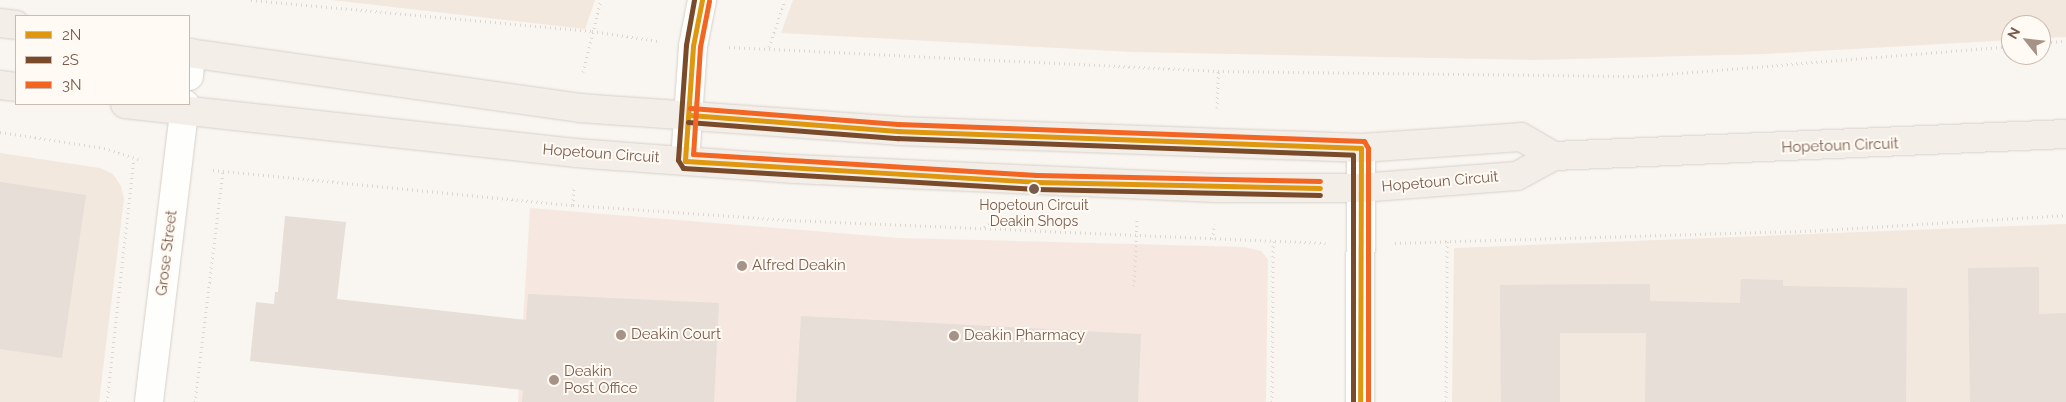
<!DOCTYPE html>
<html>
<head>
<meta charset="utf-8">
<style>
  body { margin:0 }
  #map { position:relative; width:2066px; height:402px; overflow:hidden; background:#f9f5f0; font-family:Raleway,sans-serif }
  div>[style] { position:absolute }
  .residential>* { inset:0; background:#f2e8de }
  .commercial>* { inset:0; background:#f6e8e1 }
  .building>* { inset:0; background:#e6ded7 }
  .path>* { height:3px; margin-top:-1.5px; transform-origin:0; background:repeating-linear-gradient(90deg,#dcd5d0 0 1px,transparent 0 5px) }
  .roads { filter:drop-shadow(0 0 1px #d7d1cb) drop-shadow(0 0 1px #d7d1cb) }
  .minor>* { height:28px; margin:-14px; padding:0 14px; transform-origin:14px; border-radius:14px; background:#fefefd }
  .major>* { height:28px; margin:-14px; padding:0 14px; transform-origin:14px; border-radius:14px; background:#f3eee8 }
  .bus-1>* { height:5px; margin:-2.5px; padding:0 2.5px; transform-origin:2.5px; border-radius:2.5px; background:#de970f }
  .bus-2>* { height:5px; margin:-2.5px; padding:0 2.5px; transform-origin:2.5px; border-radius:2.5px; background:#7a4b2a }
  .bus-3>* { height:5px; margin:-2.5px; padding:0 2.5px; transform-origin:2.5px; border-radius:2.5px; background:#f26522 }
  .dots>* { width:14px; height:14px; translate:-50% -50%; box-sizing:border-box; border:2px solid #fffaf3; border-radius:50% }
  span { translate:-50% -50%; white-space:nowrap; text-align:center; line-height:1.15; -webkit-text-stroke:4px #fffaf3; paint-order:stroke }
  .bus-label { font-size:14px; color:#7a5c4d }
  .street-label { font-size:15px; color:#7a5c4d }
  .poi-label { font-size:15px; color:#7a5c4d }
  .left { translate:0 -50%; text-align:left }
  .legend { position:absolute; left:15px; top:15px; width:175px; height:90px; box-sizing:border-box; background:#fffaf3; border:1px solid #cabbb1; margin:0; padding:6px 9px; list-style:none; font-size:15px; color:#7a5c4d }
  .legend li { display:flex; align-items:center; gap:10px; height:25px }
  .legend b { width:25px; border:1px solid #cabbb1 }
  .north { position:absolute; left:2001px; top:15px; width:50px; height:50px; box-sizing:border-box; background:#fffaf3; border:1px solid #cabbb1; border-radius:50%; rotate:299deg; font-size:14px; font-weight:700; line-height:20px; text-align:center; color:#7a5c4d }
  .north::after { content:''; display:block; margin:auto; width:18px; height:22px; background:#a69286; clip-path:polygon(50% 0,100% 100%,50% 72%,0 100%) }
</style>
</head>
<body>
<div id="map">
  <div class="residential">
    <div style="clip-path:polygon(332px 0,595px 0,585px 29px)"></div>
    <div style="clip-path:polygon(793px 0,2066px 0,2066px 37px,2041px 38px,2041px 25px,2011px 25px,2011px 40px,1764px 54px,1535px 60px,1134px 52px,781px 33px)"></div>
    <div style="clip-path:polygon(0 153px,100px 168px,113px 174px,121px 186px,124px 199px,99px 402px,0 402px)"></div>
    <div style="clip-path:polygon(2066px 224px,2066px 402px,1452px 402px,1454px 248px)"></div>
  </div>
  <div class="commercial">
    <div style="clip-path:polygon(530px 208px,899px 238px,1244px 247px,1261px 251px,1268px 259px,1266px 402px,518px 402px)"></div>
  </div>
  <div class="building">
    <div style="clip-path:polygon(0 182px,86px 195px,62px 358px,0 349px)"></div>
    <div style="clip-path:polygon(285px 216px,346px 222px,337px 299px,526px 320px,528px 294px,719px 303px,714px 402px,522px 402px,523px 390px,250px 361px,256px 302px,274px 304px,275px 292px,278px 292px)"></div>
    <div style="clip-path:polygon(2039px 267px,2039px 314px,2066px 313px,2066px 402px,1970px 402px,1968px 268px)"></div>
    <div style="clip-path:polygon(1741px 279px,1783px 280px,1783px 286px,1907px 288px,1906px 402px,1645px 402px,1646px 333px,1560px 333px,1560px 402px,1501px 402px,1500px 285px,1650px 284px,1650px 301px,1740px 303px)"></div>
    <div style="clip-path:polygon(801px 316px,1141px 334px,1138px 402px,796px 402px)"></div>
  </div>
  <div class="path">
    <div style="left:251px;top:0;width:342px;rotate:5.2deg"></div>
    <div style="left:592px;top:31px;width:67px;rotate:8.6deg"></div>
    <div style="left:2041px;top:43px;width:25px;rotate:-5deg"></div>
    <div style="left:729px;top:47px;width:490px;rotate:2.8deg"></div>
    <div style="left:1218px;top:71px;width:424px;rotate:0.7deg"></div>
    <div style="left:1642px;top:76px;width:370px;rotate:-4.6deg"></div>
    <div style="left:769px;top:47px;width:50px;rotate:-71.2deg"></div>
    <div style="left:583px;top:72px;width:74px;rotate:-76deg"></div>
    <div style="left:1217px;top:108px;width:37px;rotate:-88deg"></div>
    <div style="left:0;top:132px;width:105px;rotate:8.7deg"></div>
    <div style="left:104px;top:148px;width:40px;rotate:18deg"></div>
    <div style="left:213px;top:170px;width:362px;rotate:5.6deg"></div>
    <div style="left:573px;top:205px;width:218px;rotate:4deg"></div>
    <div style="left:790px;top:220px;width:536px;rotate:2.46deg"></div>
    <div style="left:573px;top:205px;width:17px;rotate:-87deg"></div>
    <div style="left:984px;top:227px;width:24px;rotate:-28deg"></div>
    <div style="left:1213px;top:239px;width:15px;rotate:-86deg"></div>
    <div style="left:1395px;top:243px;width:427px;rotate:-1.7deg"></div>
    <div style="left:1822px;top:230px;width:244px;rotate:-3.5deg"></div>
    <div style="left:1134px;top:286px;width:67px;rotate:-87.4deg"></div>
    <div style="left:107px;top:402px;width:244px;rotate:-83.7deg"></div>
    <div style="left:195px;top:402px;width:232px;rotate:-83.1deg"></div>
    <div style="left:1272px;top:402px;width:161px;rotate:-89.6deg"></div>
    <div style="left:1446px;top:402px;width:163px;rotate:-89.6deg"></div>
  </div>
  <div class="roads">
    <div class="minor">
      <div style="left:189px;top:76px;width:23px;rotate:-85deg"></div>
      <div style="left:685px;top:161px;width:115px;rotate:-86deg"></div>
      <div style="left:693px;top:46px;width:47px;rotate:-78.9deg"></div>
      <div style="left:149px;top:402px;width:300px;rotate:-83.1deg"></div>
      <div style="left:1360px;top:402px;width:254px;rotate:-89.8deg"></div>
    </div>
    <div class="major">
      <div style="left:0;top:23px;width:16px;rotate:7deg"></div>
      <div style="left:189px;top:53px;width:395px;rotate:8deg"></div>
      <div style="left:580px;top:108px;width:319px;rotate:4.1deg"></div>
      <div style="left:898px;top:131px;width:463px;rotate:2.1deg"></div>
      <div style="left:1361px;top:148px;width:160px;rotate:-3.9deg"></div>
      <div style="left:1521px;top:137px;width:38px;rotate:30deg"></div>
      <div style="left:0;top:85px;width:16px;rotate:7deg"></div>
      <div style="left:125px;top:104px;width:453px;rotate:6.2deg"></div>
      <div style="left:575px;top:153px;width:220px;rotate:4.2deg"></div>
      <div style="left:794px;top:169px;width:421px;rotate:2.6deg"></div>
      <div style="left:1215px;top:188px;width:145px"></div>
      <div style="left:1360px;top:188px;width:157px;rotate:-4.4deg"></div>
      <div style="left:1517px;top:176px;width:42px;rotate:-28.4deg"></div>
      <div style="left:1554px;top:156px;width:512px;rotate:-2.46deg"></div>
    </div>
  </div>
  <div class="bus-1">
    <div style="left:702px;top:0;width:47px;rotate:101.1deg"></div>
    <div style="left:693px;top:46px;width:115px;rotate:94deg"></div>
    <div style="left:685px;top:161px;width:352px;rotate:3.4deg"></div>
    <div style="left:1036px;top:182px;width:284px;rotate:1.2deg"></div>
    <div style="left:689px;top:115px;width:210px;rotate:4.4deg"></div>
    <div style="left:898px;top:131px;width:463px;rotate:2.1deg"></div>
    <div style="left:1361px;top:148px;width:254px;rotate:90.2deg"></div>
  </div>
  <div class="bus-2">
    <div style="left:694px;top:0;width:46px;rotate:100.1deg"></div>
    <div style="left:686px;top:45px;width:115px;rotate:94deg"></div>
    <div style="left:678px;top:160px;width:9px;rotate:58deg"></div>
    <div style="left:683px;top:168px;width:354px;rotate:3.4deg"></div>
    <div style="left:1036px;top:189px;width:284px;rotate:1.2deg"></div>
    <div style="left:688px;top:122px;width:211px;rotate:4.4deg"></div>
    <div style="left:898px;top:138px;width:455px;rotate:2.1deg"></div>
    <div style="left:1353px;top:155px;width:247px;rotate:90deg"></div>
  </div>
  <div class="bus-3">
    <div style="left:709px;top:1px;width:47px;rotate:101.1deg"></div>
    <div style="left:700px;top:47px;width:107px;rotate:93.7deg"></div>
    <div style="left:693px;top:154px;width:344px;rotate:3.5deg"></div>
    <div style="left:1036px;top:175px;width:284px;rotate:1.2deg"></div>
    <div style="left:690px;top:108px;width:209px;rotate:4.4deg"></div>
    <div style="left:898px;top:124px;width:466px;rotate:2.1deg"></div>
    <div style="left:1364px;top:141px;width:8px;rotate:60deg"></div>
    <div style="left:1368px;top:148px;width:254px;rotate:90deg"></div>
  </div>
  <div class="dots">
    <div style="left:1034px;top:189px;background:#7a5c4d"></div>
    <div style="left:742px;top:266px;background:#a69286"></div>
    <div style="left:621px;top:335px;background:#a69286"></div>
    <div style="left:954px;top:336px;background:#a69286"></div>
    <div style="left:554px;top:380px;background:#a69286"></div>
  </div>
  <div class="bus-label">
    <span style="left:1034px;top:213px">Hopetoun Circuit<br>Deakin Shops</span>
  </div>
  <div class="street-label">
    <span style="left:1840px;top:146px;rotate:-2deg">Hopetoun Circuit</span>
    <span style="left:601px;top:154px;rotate:4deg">Hopetoun Circuit</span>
    <span style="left:1440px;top:182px;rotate:-5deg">Hopetoun Circuit</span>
    <span style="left:167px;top:253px;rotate:-83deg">Grose Street</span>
  </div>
  <div class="poi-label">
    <span class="left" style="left:752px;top:266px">Alfred Deakin</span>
    <span class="left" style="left:631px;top:335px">Deakin Court</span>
    <span class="left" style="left:964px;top:336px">Deakin Pharmacy</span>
    <span class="left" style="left:564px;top:380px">Deakin<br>Post Office</span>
  </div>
  <ul class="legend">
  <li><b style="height:6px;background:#de970f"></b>2N</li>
  <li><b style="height:6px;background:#7a4b2a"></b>2S</li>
  <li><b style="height:6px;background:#f26522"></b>3N</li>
  </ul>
  <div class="north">N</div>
</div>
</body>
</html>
